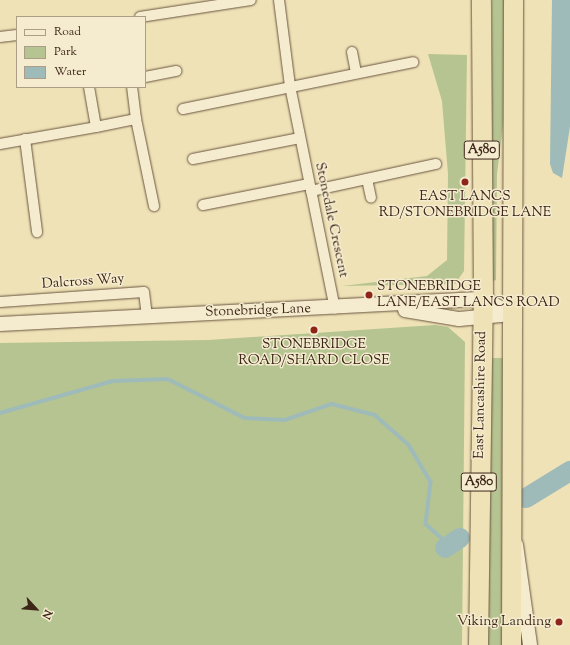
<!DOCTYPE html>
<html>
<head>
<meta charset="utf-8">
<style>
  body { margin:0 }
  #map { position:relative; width:570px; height:645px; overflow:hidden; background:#efe2b6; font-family:"Sorts Mill Goudy",serif }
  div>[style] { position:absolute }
  .green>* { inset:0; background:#b6c491 }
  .water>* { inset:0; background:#9fbbb9 }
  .stream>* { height:3.5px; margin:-1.75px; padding:0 1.75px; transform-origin:1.75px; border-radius:1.75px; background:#9fbbb9 }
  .river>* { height:20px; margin:-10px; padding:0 10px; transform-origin:10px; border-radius:10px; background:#9fbbb9 }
  .roads { filter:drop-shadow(0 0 1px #6a5540) drop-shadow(0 0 1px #6a5540) }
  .street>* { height:10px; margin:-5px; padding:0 5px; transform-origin:5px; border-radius:5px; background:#f5ecd0 }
  .secondary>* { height:14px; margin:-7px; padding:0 7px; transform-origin:7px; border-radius:7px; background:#f5ecd0 }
  .highway>* { height:19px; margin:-9.5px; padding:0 9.5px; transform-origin:9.5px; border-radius:9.5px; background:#efe2b6 }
  .dots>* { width:11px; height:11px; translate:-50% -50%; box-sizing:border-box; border:2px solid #f5ecd0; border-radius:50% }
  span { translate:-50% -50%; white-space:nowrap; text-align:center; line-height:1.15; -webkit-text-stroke:3px #f5ecd0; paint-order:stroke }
  .shield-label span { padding:1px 3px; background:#f5ecd0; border:1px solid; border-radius:3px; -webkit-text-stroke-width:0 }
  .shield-label { font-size:13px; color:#3d2618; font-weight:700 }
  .poi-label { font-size:14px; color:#3d2618 }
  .left { translate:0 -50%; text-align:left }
  .right { translate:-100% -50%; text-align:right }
  .street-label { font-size:14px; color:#3d2618 }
  .legend { position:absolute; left:16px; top:16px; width:130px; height:72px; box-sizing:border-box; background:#f5ecd0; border:1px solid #ab9d86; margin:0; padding:5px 7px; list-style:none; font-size:12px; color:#3d2618 }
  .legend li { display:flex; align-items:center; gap:8px; height:20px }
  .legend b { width:20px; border:1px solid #ab9d86 }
  .north { position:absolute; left:16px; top:589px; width:40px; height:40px; -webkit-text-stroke:3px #f5ecd0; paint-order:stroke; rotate:116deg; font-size:11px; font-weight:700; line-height:16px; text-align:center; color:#3d2618 }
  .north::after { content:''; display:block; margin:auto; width:14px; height:18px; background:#3d2618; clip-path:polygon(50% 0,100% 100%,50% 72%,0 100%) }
</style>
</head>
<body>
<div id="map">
  <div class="green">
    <div style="clip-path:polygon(492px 0,506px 0,505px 109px,497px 174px,496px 280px,490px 282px)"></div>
    <div style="clip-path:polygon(428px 54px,467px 55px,464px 271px,455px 284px,342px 286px,427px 276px,447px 260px,448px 174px,442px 101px)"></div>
    <div style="clip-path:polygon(435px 325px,448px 327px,465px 342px,462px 645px,0 645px,0 343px,208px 340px)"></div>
    <div style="clip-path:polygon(490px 358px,503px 358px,504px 645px,488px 645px)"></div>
  </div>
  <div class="water">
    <div style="clip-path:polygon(552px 0,570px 0,570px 127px,562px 178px,553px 173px,550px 164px)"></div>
  </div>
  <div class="stream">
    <div style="left:0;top:413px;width:117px;rotate:-15.8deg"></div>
    <div style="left:113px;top:381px;width:55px;rotate:-2.1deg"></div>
    <div style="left:168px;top:379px;width:86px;rotate:26.9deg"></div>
    <div style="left:245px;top:418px;width:40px;rotate:2.9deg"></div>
    <div style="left:285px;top:420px;width:50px;rotate:-18.8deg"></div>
    <div style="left:332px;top:404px;width:44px;rotate:14.3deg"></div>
    <div style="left:375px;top:415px;width:45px;rotate:41.4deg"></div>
    <div style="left:409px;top:445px;width:43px;rotate:59.3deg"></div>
    <div style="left:431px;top:482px;width:42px;rotate:96.8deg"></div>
    <div style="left:426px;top:524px;width:31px;rotate:42deg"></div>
  </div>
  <div class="river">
    <div style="left:526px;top:498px;width:52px;rotate:-31.5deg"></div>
    <div style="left:445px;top:548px;width:18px;rotate:-34deg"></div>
  </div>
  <div class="roads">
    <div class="street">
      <div style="left:279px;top:0;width:87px;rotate:82.7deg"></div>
      <div style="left:290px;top:86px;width:227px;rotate:78.6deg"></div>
      <div style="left:140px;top:17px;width:112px;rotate:-8.7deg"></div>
      <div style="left:0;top:37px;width:17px;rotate:-7deg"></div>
      <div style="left:352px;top:52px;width:21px;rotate:79deg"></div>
      <div style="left:145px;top:77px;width:32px;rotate:-11deg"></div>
      <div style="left:183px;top:109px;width:235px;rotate:-11.5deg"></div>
      <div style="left:136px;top:119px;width:89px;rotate:78.3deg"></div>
      <div style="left:96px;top:127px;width:41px;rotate:-11.3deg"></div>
      <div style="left:136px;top:119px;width:32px;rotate:-97deg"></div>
      <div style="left:25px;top:139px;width:94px;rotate:82.6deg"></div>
      <div style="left:0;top:144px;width:97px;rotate:-10deg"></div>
      <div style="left:96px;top:127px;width:41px;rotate:-99.9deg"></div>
      <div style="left:193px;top:159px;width:109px;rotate:-11.1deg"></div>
      <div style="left:367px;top:179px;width:19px;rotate:78deg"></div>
      <div style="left:311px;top:191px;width:128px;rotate:-12.2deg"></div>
      <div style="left:203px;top:205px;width:108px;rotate:-11.2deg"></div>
      <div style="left:0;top:302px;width:144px;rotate:-4deg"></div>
      <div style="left:144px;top:292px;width:24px;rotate:83deg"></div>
    </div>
    <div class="secondary">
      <div style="left:405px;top:310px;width:55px;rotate:9.5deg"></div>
      <div style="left:459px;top:319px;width:54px;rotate:-5.3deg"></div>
      <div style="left:0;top:324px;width:484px;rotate:-3deg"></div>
      <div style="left:483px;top:299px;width:34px;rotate:27deg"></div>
      <div style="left:516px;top:545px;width:101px;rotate:82deg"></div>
    </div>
    <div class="highway">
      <div style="left:478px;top:645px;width:346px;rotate:-89.2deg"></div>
      <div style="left:483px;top:299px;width:299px;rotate:-90.4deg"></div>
      <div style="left:511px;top:645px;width:645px;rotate:-89.82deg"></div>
    </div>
  </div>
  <div class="dots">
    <div style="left:465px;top:182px;background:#8f2418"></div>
    <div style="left:369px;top:295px;background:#8f2418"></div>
    <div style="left:314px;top:330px;background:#8f2418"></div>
    <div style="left:559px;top:622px;background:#8f2418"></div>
  </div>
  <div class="shield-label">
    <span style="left:482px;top:150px">A580</span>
    <span style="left:479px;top:482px">A580</span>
  </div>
  <div class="poi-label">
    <span style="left:465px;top:205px">EAST LANCS<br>RD/STONEBRIDGE LANE</span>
    <span class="left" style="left:377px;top:295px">STONEBRIDGE<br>LANE/EAST LANCS ROAD</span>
    <span style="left:314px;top:353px">STONEBRIDGE<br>ROAD/SHARD CLOSE</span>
    <span class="right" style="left:551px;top:622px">Viking Landing</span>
  </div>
  <div class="street-label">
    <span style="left:331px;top:220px;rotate:78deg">Stonedale Crescent</span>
    <span style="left:83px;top:282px;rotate:-4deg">Dalcross Way</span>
    <span style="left:258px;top:311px;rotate:-2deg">Stonebridge Lane</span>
    <span style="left:481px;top:395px;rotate:-89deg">East Lancashire Road</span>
  </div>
  <ul class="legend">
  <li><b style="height:5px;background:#f5ecd0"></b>Road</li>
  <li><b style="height:11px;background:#b6c491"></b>Park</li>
  <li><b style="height:11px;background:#9fbbb9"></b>Water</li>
  </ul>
  <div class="north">N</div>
</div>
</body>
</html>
